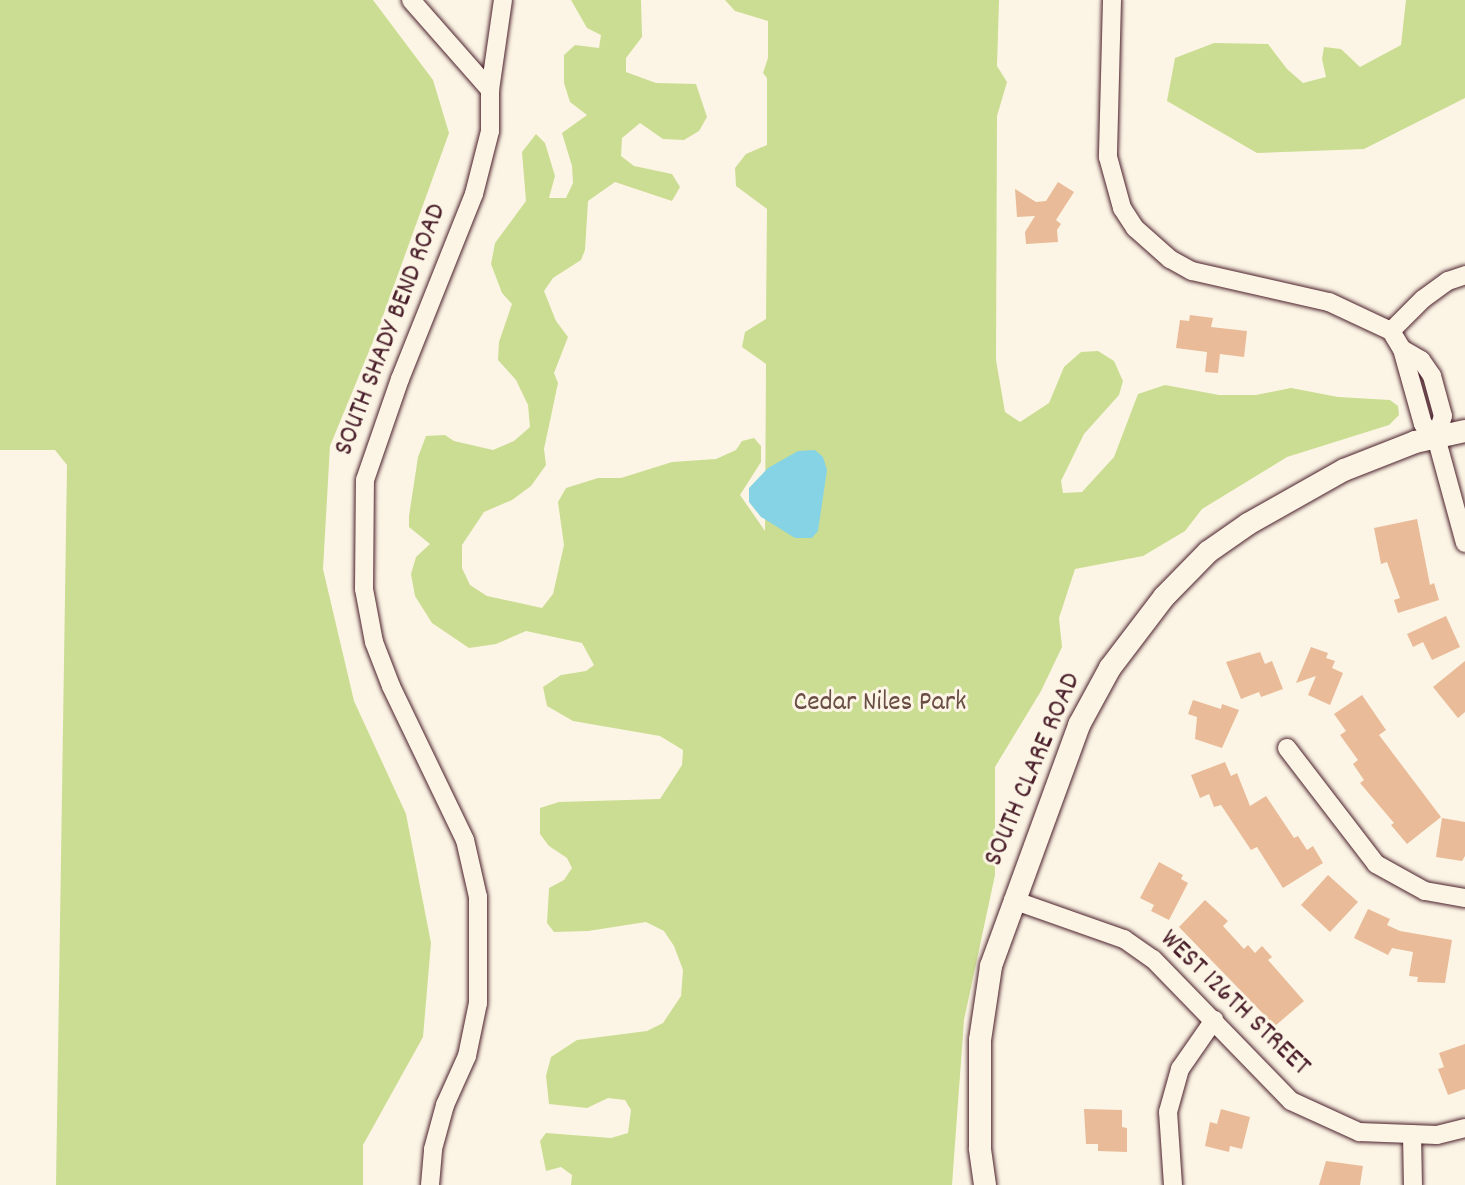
<!DOCTYPE html>
<html>
<head>
<meta charset="utf-8">
<style>
  body { margin:0 }
  #map { position:relative; width:1465px; height:1185px; overflow:hidden; background:#fcf5e5; font-family:Dekko,sans-serif }
  div>[style] { position:absolute }
  .green>* { inset:0; background:#cbdd92 }
  .water>* { inset:0; background:#85d3e4 }
  .building>* { inset:0; background:#e9bb99 }
  .roads { filter:drop-shadow(0 0 2px #4a1f2b) drop-shadow(0 0 2px #4a1f2b) }
  .minor>* { height:18px; margin:-9px; padding:0 9px; transform-origin:9px; border-radius:9px; background:#fcf5e5 }
  .tertiary>* { height:22px; margin:-11px; padding:0 11px; transform-origin:11px; border-radius:11px; background:#fcf5e5 }
  span { translate:-50% -50%; white-space:nowrap; text-align:center; line-height:1.15; -webkit-text-stroke:6px #fcf5e5; paint-order:stroke }
  .street-label { font-size:28px; color:#4a1f2b }
  .park-label { font-size:28px; color:#6a4e45 }
</style>
</head>
<body>
<div id="map">
  <div class="green">
    <div style="clip-path:polygon(0 0,373px 0,433px 80px,449px 133px,379px 327px,330px 446px,323px 569px,354px 701px,406px 814px,431px 943px,423px 1037px,363px 1145px,363px 1185px,56px 1185px,67px 465px,55px 450px,0 450px)"></div>
    <div style="clip-path:polygon(571px 0,641px 0,642px 37px,626px 58px,626px 72px,656px 83px,696px 84px,707px 117px,699px 131px,684px 140px,663px 139px,640px 123px,622px 138px,621px 156px,634px 166px,672px 174px,680px 187px,672px 201px,615px 182px,588px 201px,585px 250px,581px 260px,553px 278px,544px 291px,556px 321px,568px 337px,554px 373px,558px 383px,544px 449px,546px 465px,531px 486px,512px 500px,484px 512px,462px 545px,462px 568px,470px 585px,487px 596px,542px 608px,553px 594px,564px 545px,558px 502px,566px 488px,598px 478px,621px 478px,672px 462px,716px 459px,736px 450px,742px 441px,754px 438px,761px 446px,761px 462px,740px 495px,765px 531px,766px 364px,742px 347px,745px 332px,766px 319px,767px 209px,736px 186px,735px 168px,746px 154px,767px 145px,767px 78px,763px 73px,768px 58px,768px 21px,735px 11px,725px 0,999px 0,997px 66px,1007px 82px,997px 116px,996px 360px,1005px 412px,1020px 422px,1049px 403px,1064px 367px,1081px 352px,1098px 351px,1114px 361px,1123px 381px,1119px 395px,1084px 434px,1061px 481px,1063px 493px,1082px 492px,1114px 457px,1138px 394px,1165px 385px,1219px 395px,1256px 395px,1291px 388px,1338px 397px,1390px 400px,1398px 406px,1399px 415px,1389px 425px,1287px 457px,1202px 509px,1185px 531px,1143px 556px,1075px 569px,1059px 618px,1062px 647px,1041px 691px,995px 767px,995px 875px,964px 1020px,952px 1185px,571px 1185px,572px 1175px,561px 1167px,546px 1171px,540px 1141px,546px 1133px,611px 1138px,628px 1133px,631px 1110px,625px 1100px,608px 1098px,587px 1108px,549px 1104px,546px 1076px,551px 1057px,577px 1040px,647px 1031px,663px 1023px,681px 996px,683px 970px,674px 946px,664px 931px,646px 922px,588px 931px,554px 932px,547px 923px,549px 888px,564px 880px,572px 868px,567px 858px,549px 846px,540px 834px,540px 808px,559px 802px,660px 799px,682px 765px,683px 750px,660px 736px,573px 721px,547px 706px,543px 687px,561px 675px,586px 671px,594px 665px,582px 643px,526px 631px,496px 644px,469px 648px,432px 623px,415px 596px,411px 574px,416px 557px,430px 544px,409px 527px,409px 516px,418px 457px,426px 436px,445px 435px,454px 441px,493px 450px,514px 441px,530px 427px,528px 405px,516px 380px,498px 360px,499px 342px,512px 304px,502px 293px,491px 264px,495px 243px,526px 201px,522px 152px,536px 134px,545px 143px,555px 176px,549px 198px,566px 198px,573px 183px,572px 166px,562px 133px,587px 115px,570px 102px,564px 83px,564px 55px,575px 45px,599px 48px,601px 35px,587px 28px)"></div>
    <div style="clip-path:polygon(1406px 0,1465px 0,1465px 98px,1364px 149px,1257px 153px,1167px 101px,1175px 58px,1214px 43px,1268px 44px,1287px 69px,1303px 83px,1326px 77px,1322px 59px,1324px 47px,1341px 49px,1360px 67px,1401px 45px)"></div>
  </div>
  <div class="water">
    <div style="clip-path:polygon(815px 450px,823px 457px,827px 470px,818px 531px,812px 538px,795px 538px,761px 517px,749px 502px,749px 488px,768px 468px,798px 451px)"></div>
  </div>
  <div class="building">
    <div style="clip-path:polygon(1058px 182px,1074px 192px,1056px 220px,1061px 224px,1057px 230px,1058px 242px,1026px 244px,1025px 232px,1035px 216px,1017px 217px,1015px 189px,1036px 202px,1046px 201px)"></div>
    <div style="clip-path:polygon(1190px 315px,1213px 318px,1211px 327px,1247px 331px,1244px 357px,1220px 354px,1218px 373px,1205px 372px,1207px 352px,1176px 348px,1180px 320px,1189px 321px)"></div>
    <div style="clip-path:polygon(1417px 519px,1430px 585px,1434px 583px,1439px 600px,1398px 613px,1394px 600px,1400px 598px,1387px 562px,1381px 564px,1374px 528px)"></div>
    <div style="clip-path:polygon(1446px 616px,1460px 647px,1432px 660px,1423px 642px,1413px 647px,1407px 634px)"></div>
    <div style="clip-path:polygon(1311px 647px,1328px 653px,1326px 658px,1335px 661px,1332px 668px,1343px 673px,1330px 705px,1308px 695px,1316px 676px,1296px 683px)"></div>
    <div style="clip-path:polygon(1260px 652px,1265px 664px,1272px 661px,1283px 689px,1261px 697px,1259px 692px,1241px 699px,1226px 662px)"></div>
    <div style="clip-path:polygon(1465px 661px,1465px 712px,1458px 718px,1433px 687px)"></div>
    <div style="clip-path:polygon(1362px 695px,1386px 730px,1379px 735px,1441px 817px,1407px 844px,1391px 825px,1394px 823px,1360px 783px,1364px 780px,1353px 764px,1358px 760px,1340px 735px,1346px 731px,1334px 714px)"></div>
    <div style="clip-path:polygon(1193px 700px,1221px 709px,1222px 704px,1239px 710px,1222px 748px,1195px 739px,1197px 717px,1188px 714px)"></div>
    <div style="clip-path:polygon(1225px 762px,1231px 776px,1237px 773px,1250px 806px,1266px 796px,1294px 838px,1298px 836px,1307px 850px,1313px 846px,1323px 863px,1283px 888px,1257px 847px,1251px 850px,1221px 805px,1214px 807px,1209px 794px,1200px 798px,1191px 775px)"></div>
    <div style="clip-path:polygon(1442px 818px,1465px 822px,1465px 856px,1462px 861px,1436px 857px)"></div>
    <div style="clip-path:polygon(1159px 862px,1183px 875px,1181px 879px,1188px 883px,1169px 920px,1151px 911px,1154px 905px,1140px 898px)"></div>
    <div style="clip-path:polygon(1328px 875px,1358px 902px,1330px 932px,1301px 905px)"></div>
    <div style="clip-path:polygon(1205px 900px,1228px 921px,1223px 926px,1244px 949px,1248px 945px,1255px 953px,1262px 946px,1272px 957px,1268px 960px,1304px 1001px,1275px 1026px,1179px 927px)"></div>
    <div style="clip-path:polygon(1368px 909px,1390px 919px,1387px 925px,1400px 931px,1452px 940px,1445px 983px,1417px 982px,1418px 977px,1409px 976px,1413px 952px,1392px 948px,1388px 955px,1354px 938px)"></div>
    <div style="clip-path:polygon(1465px 1044px,1465px 1089px,1448px 1095px,1438px 1069px,1444px 1067px,1439px 1053px)"></div>
    <div style="clip-path:polygon(1084px 1109px,1122px 1110px,1122px 1127px,1127px 1128px,1127px 1152px,1098px 1151px,1098px 1144px,1086px 1144px)"></div>
    <div style="clip-path:polygon(1221px 1109px,1250px 1117px,1242px 1149px,1230px 1146px,1229px 1152px,1205px 1146px,1210px 1122px,1217px 1124px)"></div>
    <div style="clip-path:polygon(1326px 1161px,1363px 1166px,1360px 1185px,1319px 1185px)"></div>
  </div>
  <div class="roads">
    <div class="minor">
      <div style="left:411px;top:0;width:120px;rotate:48.7deg"></div>
      <div style="left:1112px;top:0;width:157px;rotate:91.5deg"></div>
      <div style="left:1108px;top:157px;width:53px;rotate:74.6deg"></div>
      <div style="left:1122px;top:208px;width:24px;rotate:57deg"></div>
      <div style="left:1135px;top:228px;width:47px;rotate:41.5deg"></div>
      <div style="left:1170px;top:259px;width:25px;rotate:29deg"></div>
      <div style="left:1192px;top:271px;width:140px;rotate:12.8deg"></div>
      <div style="left:1329px;top:302px;width:68px;rotate:25.1deg"></div>
      <div style="left:1391px;top:331px;width:21px;rotate:59deg"></div>
      <div style="left:1402px;top:349px;width:22px;rotate:30deg"></div>
      <div style="left:1421px;top:360px;width:19px;rotate:55deg"></div>
      <div style="left:1432px;top:376px;width:41px;rotate:74.6deg"></div>
      <div style="left:1443px;top:416px;width:22px;rotate:108deg"></div>
      <div style="left:1391px;top:331px;width:45px;rotate:-45deg"></div>
      <div style="left:1423px;top:299px;width:31px;rotate:-36deg"></div>
      <div style="left:1448px;top:281px;width:18px;rotate:-19deg"></div>
      <div style="left:1402px;top:349px;width:78px;rotate:74.4deg"></div>
      <div style="left:1423px;top:424px;width:18px;rotate:45deg"></div>
      <div style="left:1436px;top:437px;width:110px;rotate:74.7deg"></div>
      <div style="left:1287px;top:748px;width:146px;rotate:52.5deg"></div>
      <div style="left:1376px;top:864px;width:56px;rotate:28.9deg"></div>
      <div style="left:1425px;top:891px;width:41px;rotate:9.9deg"></div>
      <div style="left:1013px;top:900px;width:118px;rotate:19.4deg"></div>
      <div style="left:1124px;top:939px;width:35px;rotate:35deg"></div>
      <div style="left:1153px;top:959px;width:198px;rotate:45.8deg"></div>
      <div style="left:1291px;top:1101px;width:75px;rotate:24.5deg"></div>
      <div style="left:1359px;top:1132px;width:78px;rotate:2.2deg"></div>
      <div style="left:1437px;top:1135px;width:29px;rotate:-14deg"></div>
      <div style="left:1412px;top:1134px;width:51px;rotate:88.9deg"></div>
      <div style="left:430px;top:1185px;width:36px;rotate:-85deg"></div>
      <div style="left:433px;top:1149px;width:46px;rotate:-74.7deg"></div>
      <div style="left:445px;top:1105px;width:54px;rotate:-65.8deg"></div>
      <div style="left:467px;top:1056px;width:54px;rotate:-78.3deg"></div>
      <div style="left:478px;top:1003px;width:106px;rotate:-90deg"></div>
      <div style="left:478px;top:897px;width:58px;rotate:-102.8deg"></div>
      <div style="left:465px;top:840px;width:171px;rotate:-115.7deg"></div>
      <div style="left:391px;top:686px;width:47px;rotate:-111.1deg"></div>
      <div style="left:374px;top:642px;width:54px;rotate:-100.7deg"></div>
      <div style="left:364px;top:589px;width:109px;rotate:-89.5deg"></div>
      <div style="left:365px;top:480px;width:107px;rotate:-70.9deg"></div>
      <div style="left:400px;top:379px;width:199px;rotate:-68.2deg"></div>
      <div style="left:474px;top:194px;width:65px;rotate:-75.7deg"></div>
      <div style="left:490px;top:131px;width:41px;rotate:-90deg"></div>
      <div style="left:490px;top:90px;width:91px;rotate:-81.8deg"></div>
      <div style="left:1173px;top:1185px;width:73px;rotate:-93.9deg"></div>
      <div style="left:1168px;top:1112px;width:45px;rotate:-74.4deg"></div>
      <div style="left:1180px;top:1069px;width:60px;rotate:-55.2deg"></div>
    </div>
    <div class="tertiary">
      <div style="left:985px;top:1185px;width:37px;rotate:-98deg"></div>
      <div style="left:980px;top:1148px;width:108px;rotate:-90deg"></div>
      <div style="left:980px;top:1040px;width:75px;rotate:-81.5deg"></div>
      <div style="left:991px;top:966px;width:257px;rotate:-69.9deg"></div>
      <div style="left:1079px;top:725px;width:65px;rotate:-61.5deg"></div>
      <div style="left:1110px;top:668px;width:89px;rotate:-52.7deg"></div>
      <div style="left:1164px;top:597px;width:63px;rotate:-45.6deg"></div>
      <div style="left:1208px;top:552px;width:49px;rotate:-35deg"></div>
      <div style="left:1248px;top:524px;width:110px;rotate:-29.4deg"></div>
      <div style="left:1344px;top:470px;width:76px;rotate:-21.5deg"></div>
      <div style="left:1415px;top:442px;width:51px;rotate:-12.4deg"></div>
    </div>
  </div>
  <div class="street-label">
    <span style="left:392px;top:330px;rotate:-69deg">SOUTH SHADY BEND ROAD</span>
    <span style="left:1034px;top:770px;rotate:-67deg">SOUTH CLARE ROAD</span>
    <span style="left:1234px;top:1004px;rotate:44deg">WEST 126TH STREET</span>
  </div>
  <div class="park-label">
    <span style="left:880px;top:704px">Cedar Niles Park</span>
  </div>
</div>
</body>
</html>
